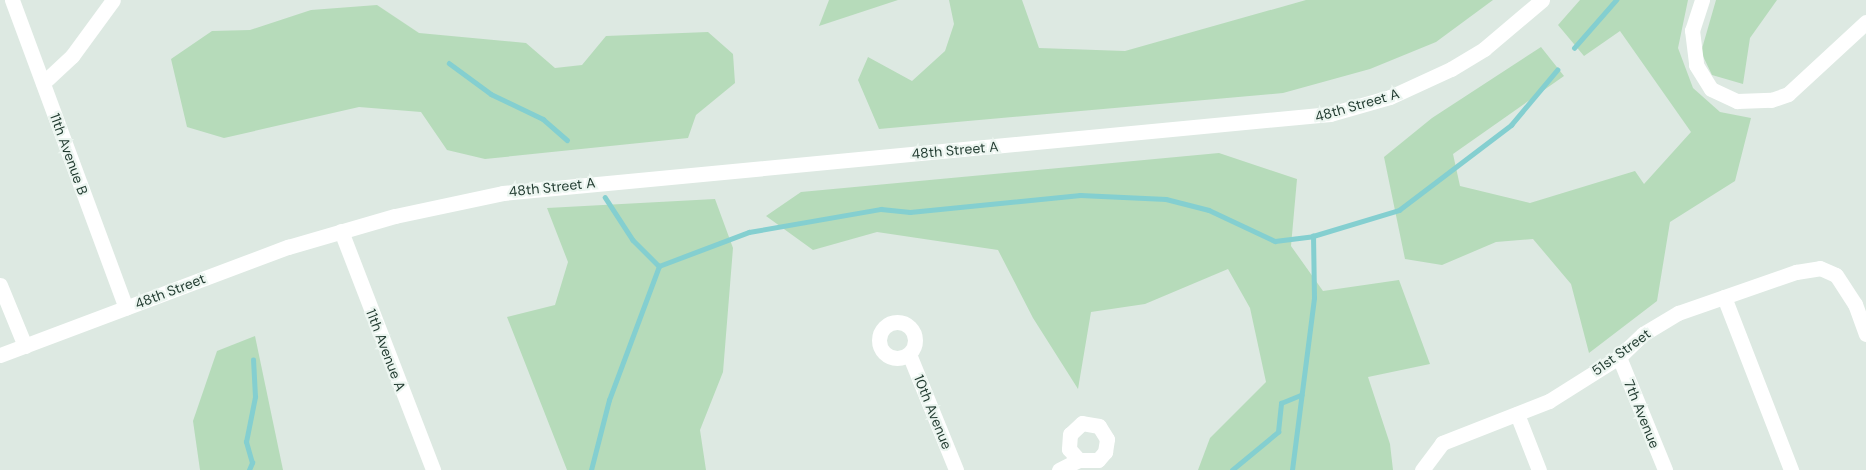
<!DOCTYPE html>
<html>
<head>
<meta charset="utf-8">
<style>
  body { margin:0 }
  #map { position:relative; width:1866px; height:470px; overflow:hidden; background:#dde9e2; font-family:"DM Sans",sans-serif }
  div>[style] { position:absolute }
  .green>* { inset:0; background:#b6dbba }
  .stream>* { height:4.5px; margin:-2.25px; padding:0 2.25px; transform-origin:2.25px; border-radius:2.25px; background:#84cfd0 }
  .minor>* { height:15px; margin:-7.5px; padding:0 7.5px; transform-origin:7.5px; border-radius:7.5px; background:#fff }
  .minor>.ring { margin:-7.5px; padding:0; box-sizing:content-box; background:none; border:15px solid #fff; border-radius:50% }
  span { translate:-50% -50%; white-space:nowrap; text-align:center; line-height:1.15; -webkit-text-stroke:4.5px #edf6f1; paint-order:stroke }
  .street-label { font-size:14px; color:#1f392e }
</style>
</head>
<body>
<div id="map">
  <div class="green">
    <div style="clip-path:polygon(829px 0,898px 0,819px 26px)"></div>
    <div style="clip-path:polygon(949px 0,1022px 0,1039px 48px,1125px 51px,1306px 0,1493px 0,1436px 42px,1370px 69px,1283px 93px,879px 129px,858px 80px,868px 57px,912px 81px,945px 51px,954px 24px)"></div>
    <div style="clip-path:polygon(1580px 0,1688px 0,1678px 48px,1693px 88px,1720px 112px,1751px 118px,1735px 181px,1670px 222px,1657px 301px,1589px 353px,1571px 284px,1533px 239px,1496px 242px,1442px 265px,1405px 259px,1384px 157px,1432px 118px,1541px 47px,1564px 76px,1453px 154px,1460px 186px,1530px 203px,1635px 171px,1644px 184px,1691px 132px,1620px 31px,1584px 56px,1558px 25px)"></div>
    <div style="clip-path:polygon(1716px 0,1777px 0,1750px 38px,1743px 84px,1712px 75px,1701px 52px)"></div>
    <div style="clip-path:polygon(377px 5px,419px 33px,526px 43px,555px 68px,582px 65px,606px 36px,708px 32px,733px 54px,735px 83px,696px 115px,688px 138px,485px 159px,447px 150px,421px 112px,359px 107px,224px 138px,187px 127px,171px 59px,212px 31px,250px 30px,311px 10px)"></div>
    <div style="clip-path:polygon(1219px 153px,1297px 179px,1291px 246px,1323px 291px,1399px 280px,1430px 364px,1368px 377px,1390px 444px,1393px 470px,1198px 470px,1210px 438px,1266px 382px,1250px 308px,1228px 269px,1145px 304px,1091px 312px,1078px 389px,1033px 318px,998px 250px,877px 232px,813px 250px,766px 216px,801px 192px)"></div>
    <div style="clip-path:polygon(715px 199px,733px 248px,723px 372px,700px 430px,706px 470px,567px 470px,507px 317px,555px 305px,568px 262px,547px 208px)"></div>
    <div style="clip-path:polygon(255px 336px,283px 470px,200px 470px,193px 421px,217px 351px)"></div>
  </div>
  <div class="stream">
    <div style="left:1574px;top:48px;width:64px;rotate:-48.8deg"></div>
    <div style="left:449px;top:63px;width:52px;rotate:36.4deg"></div>
    <div style="left:491px;top:94px;width:58px;rotate:25.7deg"></div>
    <div style="left:543px;top:119px;width:32px;rotate:41deg"></div>
    <div style="left:605px;top:197px;width:51px;rotate:56.9deg"></div>
    <div style="left:633px;top:240px;width:37px;rotate:45deg"></div>
    <div style="left:249px;top:470px;width:8px;rotate:-67deg"></div>
    <div style="left:252px;top:463px;width:22px;rotate:-106deg"></div>
    <div style="left:246px;top:442px;width:46px;rotate:-78.7deg"></div>
    <div style="left:255px;top:397px;width:37px;rotate:-93deg"></div>
    <div style="left:591px;top:470px;width:72px;rotate:-75.6deg"></div>
    <div style="left:609px;top:400px;width:143px;rotate:-69.5deg"></div>
    <div style="left:659px;top:266px;width:96px;rotate:-20.7deg"></div>
    <div style="left:749px;top:232px;width:134px;rotate:-9.9deg"></div>
    <div style="left:881px;top:209px;width:29px;rotate:6deg"></div>
    <div style="left:910px;top:212px;width:171px;rotate:-5.7deg"></div>
    <div style="left:1080px;top:195px;width:86px;rotate:2.7deg"></div>
    <div style="left:1166px;top:199px;width:44px;rotate:14.3deg"></div>
    <div style="left:1209px;top:210px;width:73px;rotate:25.2deg"></div>
    <div style="left:1275px;top:241px;width:38px;rotate:-7deg"></div>
    <div style="left:1313px;top:236px;width:90px;rotate:-16.8deg"></div>
    <div style="left:1399px;top:210px;width:141px;rotate:-37.2deg"></div>
    <div style="left:1511px;top:125px;width:72px;rotate:-50.1deg"></div>
    <div style="left:1232px;top:470px;width:60px;rotate:-39.6deg"></div>
    <div style="left:1278px;top:432px;width:29px;rotate:-84deg"></div>
    <div style="left:1281px;top:403px;width:22px;rotate:-22deg"></div>
    <div style="left:1292px;top:470px;width:173px;rotate:-82.7deg"></div>
    <div style="left:1314px;top:298px;width:62px;rotate:-90.9deg"></div>
  </div>
  <div class="minor">
    <div style="left:12px;top:0;width:328px;rotate:69.7deg"></div>
    <div style="left:1702px;top:0;width:32px;rotate:108deg"></div>
    <div style="left:1692px;top:30px;width:35px;rotate:83deg"></div>
    <div style="left:1696px;top:65px;width:28px;rotate:58deg"></div>
    <div style="left:1711px;top:89px;width:29px;rotate:25deg"></div>
    <div style="left:1737px;top:101px;width:34px;rotate:-2deg"></div>
    <div style="left:1771px;top:100px;width:18px;rotate:-19deg"></div>
    <div style="left:1788px;top:94px;width:106px;rotate:-42.7deg"></div>
    <div style="left:43px;top:83px;width:40px;rotate:-43deg"></div>
    <div style="left:72px;top:56px;width:69px;rotate:-53.8deg"></div>
    <div style="left:341px;top:231px;width:256px;rotate:68.9deg"></div>
    <div style="left:0;top:285px;width:66px;rotate:67.7deg"></div>
    <div style="left:1724px;top:297px;width:186px;rotate:68.8deg"></div>
    <div class="ring" style="left:879px;top:322px;width:21px;height:21px"></div>
    <div style="left:909px;top:354px;width:125px;rotate:67.9deg"></div>
    <div style="left:0;top:355px;width:308px;rotate:-20.6deg"></div>
    <div style="left:288px;top:247px;width:111px;rotate:-16.2deg"></div>
    <div style="left:395px;top:216px;width:110px;rotate:-12deg"></div>
    <div style="left:503px;top:193px;width:831px;rotate:-5.46deg"></div>
    <div style="left:1330px;top:114px;width:62px;rotate:-15.8deg"></div>
    <div style="left:1390px;top:97px;width:67px;rotate:-24.7deg"></div>
    <div style="left:1451px;top:69px;width:39px;rotate:-31deg"></div>
    <div style="left:1484px;top:49px;width:76px;rotate:-40.2deg"></div>
    <div style="left:1619px;top:357px;width:122px;rotate:67.8deg"></div>
    <div style="left:1517px;top:414px;width:60px;rotate:68.6deg"></div>
    <div style="left:1059px;top:470px;width:22px;rotate:-27deg"></div>
    <div style="left:1079px;top:460px;width:19px"></div>
    <div style="left:1098px;top:460px;width:11px;rotate:-49deg"></div>
    <div style="left:1105px;top:452px;width:13px;rotate:-81deg"></div>
    <div style="left:1107px;top:439px;width:15px;rotate:-122deg"></div>
    <div style="left:1099px;top:426px;width:17px;rotate:-170deg"></div>
    <div style="left:1082px;top:423px;width:16px;rotate:137deg"></div>
    <div style="left:1070px;top:434px;width:15px;rotate:94deg"></div>
    <div style="left:1069px;top:449px;width:15px;rotate:48deg"></div>
    <div style="left:1422px;top:470px;width:34px;rotate:-53deg"></div>
    <div style="left:1442px;top:443px;width:115px;rotate:-21.4deg"></div>
    <div style="left:1549px;top:401px;width:83px;rotate:-32.2deg"></div>
    <div style="left:1619px;top:357px;width:33px;rotate:-44deg"></div>
    <div style="left:1643px;top:334px;width:41px;rotate:-31deg"></div>
    <div style="left:1678px;top:313px;width:125px;rotate:-19.2deg"></div>
    <div style="left:1796px;top:272px;width:24px;rotate:-9deg"></div>
    <div style="left:1820px;top:268px;width:17px;rotate:24deg"></div>
    <div style="left:1836px;top:275px;width:35px;rotate:57deg"></div>
    <div style="left:1855px;top:304px;width:32px;rotate:70deg"></div>
  </div>
  <div class="street-label">
    <span style="left:1357px;top:105px;rotate:-16deg">48th Street A</span>
    <span style="left:955px;top:150px;rotate:-5deg">48th Street A</span>
    <span style="left:69px;top:154px;rotate:70deg">11th Avenue B</span>
    <span style="left:552px;top:187px;rotate:-6deg">48th Street A</span>
    <span style="left:170px;top:291px;rotate:-21deg">48th Street</span>
    <span style="left:386px;top:350px;rotate:69deg">11th Avenue A</span>
    <span style="left:1621px;top:352px;rotate:-36deg">51st Street</span>
    <span style="left:933px;top:412px;rotate:68deg">10th Avenue</span>
    <span style="left:1642px;top:414px;rotate:68deg">7th Avenue</span>
  </div>
</div>
</body>
</html>
